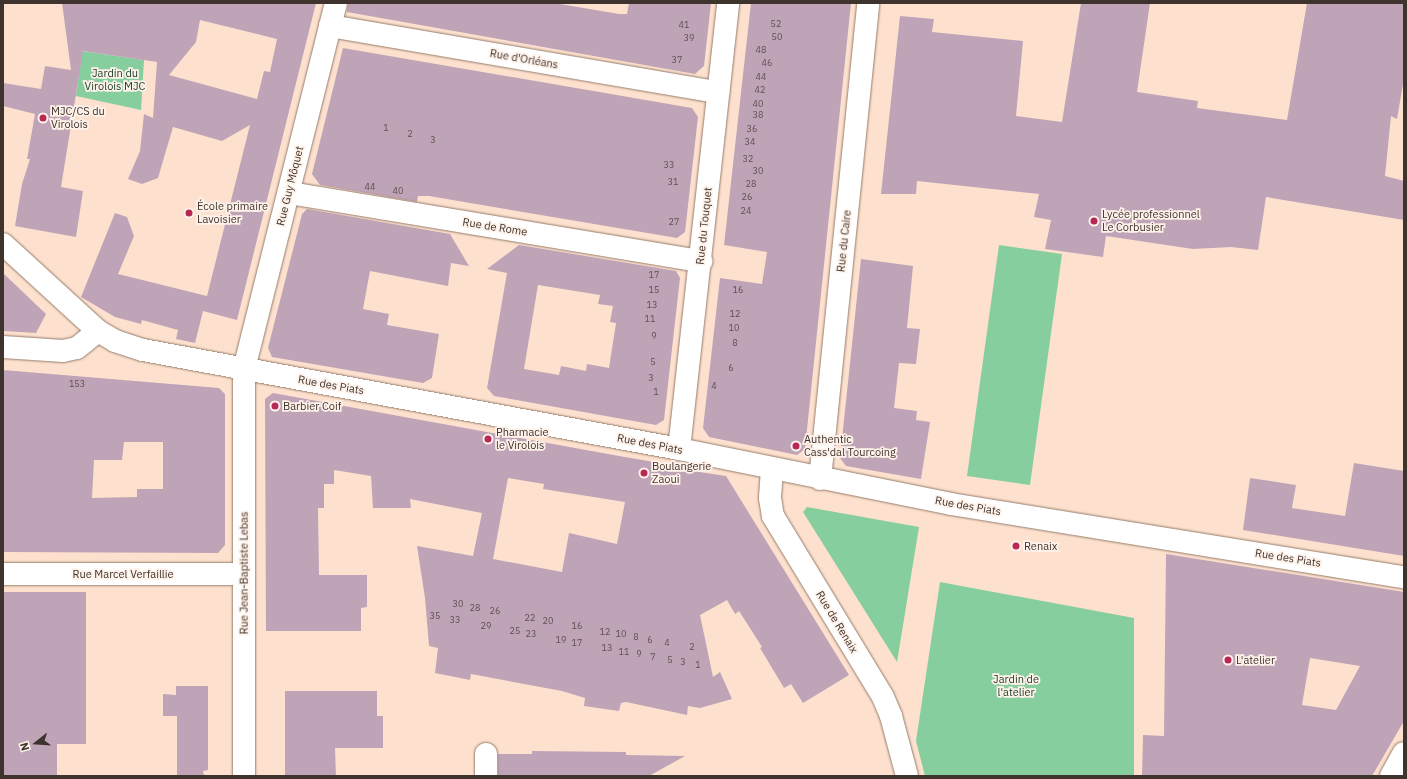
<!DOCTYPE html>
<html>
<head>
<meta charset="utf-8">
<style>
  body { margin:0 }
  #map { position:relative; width:1407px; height:779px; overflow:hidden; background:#fde1ce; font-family:"IBM Plex Sans",sans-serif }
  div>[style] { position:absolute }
  .green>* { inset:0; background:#87ce9f }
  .building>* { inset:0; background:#bfa4b7 }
  .roads { filter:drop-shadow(0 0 1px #957c6a) drop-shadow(0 0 1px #957c6a) }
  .minor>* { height:22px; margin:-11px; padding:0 11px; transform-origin:11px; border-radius:11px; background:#fff }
  .dots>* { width:11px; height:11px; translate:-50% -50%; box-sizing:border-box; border:2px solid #fef2ea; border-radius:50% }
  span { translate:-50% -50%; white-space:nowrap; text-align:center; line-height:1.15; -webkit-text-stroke:3.5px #fef2ea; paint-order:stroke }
  .number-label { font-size:9px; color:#5f5050 }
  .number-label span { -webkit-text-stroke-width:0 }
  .street-label { font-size:11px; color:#3f342d }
  .park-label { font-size:11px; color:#153b24 }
  .poi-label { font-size:11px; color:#3f342d }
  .left { translate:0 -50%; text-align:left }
  .frame { position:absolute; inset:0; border:4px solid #3f342d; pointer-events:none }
  .north { position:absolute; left:16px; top:723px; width:40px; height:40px; -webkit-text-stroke:3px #fef2ea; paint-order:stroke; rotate:253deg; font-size:11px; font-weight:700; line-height:16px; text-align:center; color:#3f342d }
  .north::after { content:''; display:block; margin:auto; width:14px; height:18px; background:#3f342d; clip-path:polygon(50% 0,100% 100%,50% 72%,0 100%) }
</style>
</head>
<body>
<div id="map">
  <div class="green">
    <div style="clip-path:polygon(82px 51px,144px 60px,141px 110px,76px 96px)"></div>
    <div style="clip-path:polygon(999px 245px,1062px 254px,1030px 485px,967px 476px)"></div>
    <div style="clip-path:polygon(807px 507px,919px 527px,897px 662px,803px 512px)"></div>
    <div style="clip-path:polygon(940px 582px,1134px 618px,1134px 776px,925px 776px,916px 741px)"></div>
  </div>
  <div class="building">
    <div style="clip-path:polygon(evenodd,62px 3px,316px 3px,237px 320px,203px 311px,195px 343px,176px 339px,178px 330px,142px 320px,141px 324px,115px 317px,81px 297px,115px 213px,127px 217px,134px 236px,118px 274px,207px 296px,250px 125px,222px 141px,173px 127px,158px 178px,142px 184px,128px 179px,140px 151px,144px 114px,153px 118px,157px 62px,83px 51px,61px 187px,83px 191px,76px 237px,15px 226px,22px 184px,30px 159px,27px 159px,35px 114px,3px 106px,3px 83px,41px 89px,45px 66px,71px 70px,62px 3px,200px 20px,277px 39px,270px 72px,264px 71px,257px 99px,169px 75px,196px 42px,200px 20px)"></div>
    <div style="clip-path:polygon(348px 3px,554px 3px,619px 14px,627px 14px,629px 3px,711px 3px,704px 66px,695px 74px,347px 12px)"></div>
    <div style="clip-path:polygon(751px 3px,851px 3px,805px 449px,797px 455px,709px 437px,703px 428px,720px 278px,762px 284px,767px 252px,724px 245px)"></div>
    <div style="clip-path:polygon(1081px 3px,1150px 3px,1137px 92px,1198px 101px,1197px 108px,1287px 120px,1307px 3px,1404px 3px,1404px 78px,1397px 119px,1391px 116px,1385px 176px,1404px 181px,1404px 220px,1266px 197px,1258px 250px,1231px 247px,1193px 249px,1106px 236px,1103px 257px,1045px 249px,1051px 220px,1034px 217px,1039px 194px,917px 181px,916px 194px,881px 194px,900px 16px,934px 19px,932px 32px,1023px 41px,1016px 116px,1062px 122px)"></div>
    <div style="clip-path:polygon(343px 48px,692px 108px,698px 117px,685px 232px,677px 238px,429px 196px,418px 196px,417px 202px,320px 185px,312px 174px)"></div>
    <div style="clip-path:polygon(307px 209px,450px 234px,469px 266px,451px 263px,448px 286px,370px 271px,363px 309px,389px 314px,387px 325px,439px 334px,432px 378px,423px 383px,272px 357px,268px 348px,302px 214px)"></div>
    <div style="clip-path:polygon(evenodd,519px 245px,676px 271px,680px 278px,664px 420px,656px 425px,494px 396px,487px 388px,507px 273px,487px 269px,519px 245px,538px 285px,600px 295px,598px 304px,613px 306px,610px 322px,616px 323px,609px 368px,587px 364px,586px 371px,561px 366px,559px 375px,524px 369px,538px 285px)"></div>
    <div style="clip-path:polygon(861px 259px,913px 266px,907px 328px,920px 329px,916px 364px,899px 363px,894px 408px,917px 411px,916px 420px,930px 422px,921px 479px,846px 466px,840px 458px)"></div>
    <div style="clip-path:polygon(3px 273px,46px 314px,36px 333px,3px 331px)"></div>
    <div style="clip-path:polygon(evenodd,3px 370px,219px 388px,225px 394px,225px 545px,218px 553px,3px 552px,3px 370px,124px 442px,163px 442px,163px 489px,137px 489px,137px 497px,92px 498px,94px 460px,122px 460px,124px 442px)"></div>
    <div style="clip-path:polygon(evenodd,273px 393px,619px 456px,660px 463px,660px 466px,726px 476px,849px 675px,803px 703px,791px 684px,784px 688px,760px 648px,762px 647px,739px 611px,735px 614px,727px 600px,700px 615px,713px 677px,720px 672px,732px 699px,700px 708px,688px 706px,687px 715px,626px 702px,621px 703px,619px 711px,584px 706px,585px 698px,562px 691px,471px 674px,470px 680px,435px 673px,438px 648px,429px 646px,425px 598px,417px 546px,473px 556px,482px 513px,410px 499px,411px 508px,373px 508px,371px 476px,334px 470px,334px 484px,324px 484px,324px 508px,318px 508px,319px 575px,367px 575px,367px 607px,361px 608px,361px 631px,266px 631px,265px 399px,273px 393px,508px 478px,544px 484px,543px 489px,625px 502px,617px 544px,569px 533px,562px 572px,493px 559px,508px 478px)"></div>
    <div style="clip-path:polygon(1354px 463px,1404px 471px,1404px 556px,1243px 530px,1250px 478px,1296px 485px,1292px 508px,1345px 516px)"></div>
    <div style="clip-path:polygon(evenodd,1166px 554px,1404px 592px,1404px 721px,1372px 776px,1142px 776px,1143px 735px,1164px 736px,1166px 554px,1310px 658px,1360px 666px,1336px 710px,1302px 705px,1310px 658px)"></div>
    <div style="clip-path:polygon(3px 592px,86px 592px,86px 744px,57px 744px,57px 776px,3px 776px)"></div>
    <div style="clip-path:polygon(176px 686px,208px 686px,208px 770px,203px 771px,204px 776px,177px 776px,177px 716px,163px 716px,163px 694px,176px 695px)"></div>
    <div style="clip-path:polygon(285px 691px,377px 691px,377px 716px,383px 716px,383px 748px,335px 748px,336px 776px,285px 776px)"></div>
    <div style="clip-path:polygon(532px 751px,626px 752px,626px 755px,685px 756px,649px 776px,498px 776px,498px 754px,532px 754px)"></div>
  </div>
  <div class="roads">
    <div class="minor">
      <div style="left:330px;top:26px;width:394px;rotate:9.7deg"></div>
      <div style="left:289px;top:193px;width:418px;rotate:9.4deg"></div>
      <div style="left:3px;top:244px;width:129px;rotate:42.5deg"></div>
      <div style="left:98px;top:331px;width:20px;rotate:30deg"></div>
      <div style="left:115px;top:341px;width:29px;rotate:18deg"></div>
      <div style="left:143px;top:350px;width:545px;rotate:10.46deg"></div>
      <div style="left:679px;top:449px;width:278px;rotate:11.4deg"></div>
      <div style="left:951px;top:504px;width:459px;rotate:9.2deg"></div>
      <div style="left:3px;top:347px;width:60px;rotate:3.8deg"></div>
      <div style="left:63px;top:351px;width:14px;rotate:-12deg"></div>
      <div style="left:77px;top:348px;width:27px;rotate:-39deg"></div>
      <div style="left:679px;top:449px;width:449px;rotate:-83.7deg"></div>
      <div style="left:772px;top:469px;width:29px;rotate:94deg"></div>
      <div style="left:770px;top:498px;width:18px;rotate:81deg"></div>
      <div style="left:773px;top:516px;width:212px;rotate:58.7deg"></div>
      <div style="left:883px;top:697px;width:21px;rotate:67deg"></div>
      <div style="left:891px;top:716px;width:62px;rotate:75.1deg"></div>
      <div style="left:820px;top:479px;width:478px;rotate:-84.2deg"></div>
      <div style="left:3px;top:574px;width:240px"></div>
      <div style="left:486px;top:754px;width:22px;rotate:90deg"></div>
      <div style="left:244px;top:776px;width:407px;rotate:-90deg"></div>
      <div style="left:244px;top:369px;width:377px;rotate:-75.9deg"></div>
      <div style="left:1391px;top:776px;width:26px;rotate:-61deg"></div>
    </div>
  </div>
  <div class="dots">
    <div style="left:43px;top:118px;background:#b72855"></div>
    <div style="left:189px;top:213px;background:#b72855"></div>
    <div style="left:1094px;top:221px;background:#b72855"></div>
    <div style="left:275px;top:406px;background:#b72855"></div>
    <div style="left:488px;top:439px;background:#b72855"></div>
    <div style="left:796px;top:446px;background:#b72855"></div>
    <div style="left:644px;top:473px;background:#b72855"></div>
    <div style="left:1016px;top:546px;background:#b72855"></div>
    <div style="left:1228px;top:660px;background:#b72855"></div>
  </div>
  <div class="number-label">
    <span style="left:776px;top:24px">52</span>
    <span style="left:684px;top:25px">41</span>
    <span style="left:777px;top:37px">50</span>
    <span style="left:689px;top:38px">39</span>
    <span style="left:761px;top:50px">48</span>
    <span style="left:677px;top:60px">37</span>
    <span style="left:767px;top:63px">46</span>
    <span style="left:761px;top:77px">44</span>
    <span style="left:760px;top:90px">42</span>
    <span style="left:758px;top:104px">40</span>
    <span style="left:758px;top:115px">38</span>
    <span style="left:386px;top:128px">1</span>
    <span style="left:752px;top:129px">36</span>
    <span style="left:410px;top:134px">2</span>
    <span style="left:433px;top:140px">3</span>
    <span style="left:750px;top:142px">34</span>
    <span style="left:748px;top:159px">32</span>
    <span style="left:669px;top:165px">33</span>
    <span style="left:758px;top:171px">30</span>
    <span style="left:673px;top:182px">31</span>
    <span style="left:751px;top:184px">28</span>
    <span style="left:370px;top:187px">44</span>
    <span style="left:398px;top:191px">40</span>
    <span style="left:747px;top:197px">26</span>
    <span style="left:746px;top:211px">24</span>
    <span style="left:674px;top:222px">27</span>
    <span style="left:654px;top:275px">17</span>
    <span style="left:654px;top:290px">15</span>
    <span style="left:738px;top:290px">16</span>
    <span style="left:652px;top:305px">13</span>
    <span style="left:735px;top:314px">12</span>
    <span style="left:650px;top:319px">11</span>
    <span style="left:734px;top:328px">10</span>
    <span style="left:654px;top:336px">9</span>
    <span style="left:735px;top:343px">8</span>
    <span style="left:653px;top:362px">5</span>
    <span style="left:731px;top:368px">6</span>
    <span style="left:651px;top:378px">3</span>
    <span style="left:77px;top:384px">153</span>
    <span style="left:714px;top:386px">4</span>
    <span style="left:656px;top:392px">1</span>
    <span style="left:458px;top:604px">30</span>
    <span style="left:475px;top:608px">28</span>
    <span style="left:495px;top:611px">26</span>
    <span style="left:435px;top:616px">35</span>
    <span style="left:530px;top:618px">22</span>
    <span style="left:455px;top:620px">33</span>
    <span style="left:548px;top:621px">20</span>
    <span style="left:486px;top:626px">29</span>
    <span style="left:577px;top:626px">16</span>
    <span style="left:515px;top:631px">25</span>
    <span style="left:605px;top:632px">12</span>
    <span style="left:531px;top:634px">23</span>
    <span style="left:621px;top:634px">10</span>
    <span style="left:636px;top:637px">8</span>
    <span style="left:561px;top:640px">19</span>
    <span style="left:650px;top:640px">6</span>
    <span style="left:577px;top:643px">17</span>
    <span style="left:667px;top:643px">4</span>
    <span style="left:692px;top:647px">2</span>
    <span style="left:607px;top:648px">13</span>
    <span style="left:624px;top:652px">11</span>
    <span style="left:639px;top:654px">9</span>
    <span style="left:653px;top:657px">7</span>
    <span style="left:670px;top:660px">5</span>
    <span style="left:683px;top:662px">3</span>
    <span style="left:698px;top:665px">1</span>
  </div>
  <div class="street-label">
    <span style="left:524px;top:59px;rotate:10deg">Rue d'Orléans</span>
    <span style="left:290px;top:186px;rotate:-76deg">Rue Guy Môquet</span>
    <span style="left:704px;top:226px;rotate:-84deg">Rue du Touquet</span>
    <span style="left:495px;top:227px;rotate:9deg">Rue de Rome</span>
    <span style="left:844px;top:241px;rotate:-84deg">Rue du Caire</span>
    <span style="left:331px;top:385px;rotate:10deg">Rue des Piats</span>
    <span style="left:650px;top:444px;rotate:11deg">Rue des Piats</span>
    <span style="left:968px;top:506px;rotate:10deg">Rue des Piats</span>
    <span style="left:1288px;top:558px;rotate:9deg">Rue des Piats</span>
    <span style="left:244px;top:573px;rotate:-90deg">Rue Jean-Baptiste Lebas</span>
    <span style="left:123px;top:574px">Rue Marcel Verfaillie</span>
    <span style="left:837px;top:622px;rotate:59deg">Rue de Renaix</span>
  </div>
  <div class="park-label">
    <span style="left:115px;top:80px">Jardin du<br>Virolois MJC</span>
    <span style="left:1016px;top:686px">Jardin de<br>l'atelier</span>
  </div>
  <div class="poi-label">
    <span class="left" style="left:51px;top:118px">MJC/CS du<br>Virolois</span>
    <span class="left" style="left:197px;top:213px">École primaire<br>Lavoisier</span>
    <span class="left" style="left:1102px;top:221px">Lycée professionnel<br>Le Corbusier</span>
    <span class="left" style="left:283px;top:406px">Barbier Coif</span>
    <span class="left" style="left:496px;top:439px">Pharmacie<br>le Virolois</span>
    <span class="left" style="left:804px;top:446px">Authentic<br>Cass'dal Tourcoing</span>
    <span class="left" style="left:652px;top:473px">Boulangerie<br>Zaoui</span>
    <span class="left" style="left:1024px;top:546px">Renaix</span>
    <span class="left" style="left:1236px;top:660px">L'atelier</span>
  </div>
  <div class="frame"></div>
  <div class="north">N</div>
</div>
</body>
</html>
